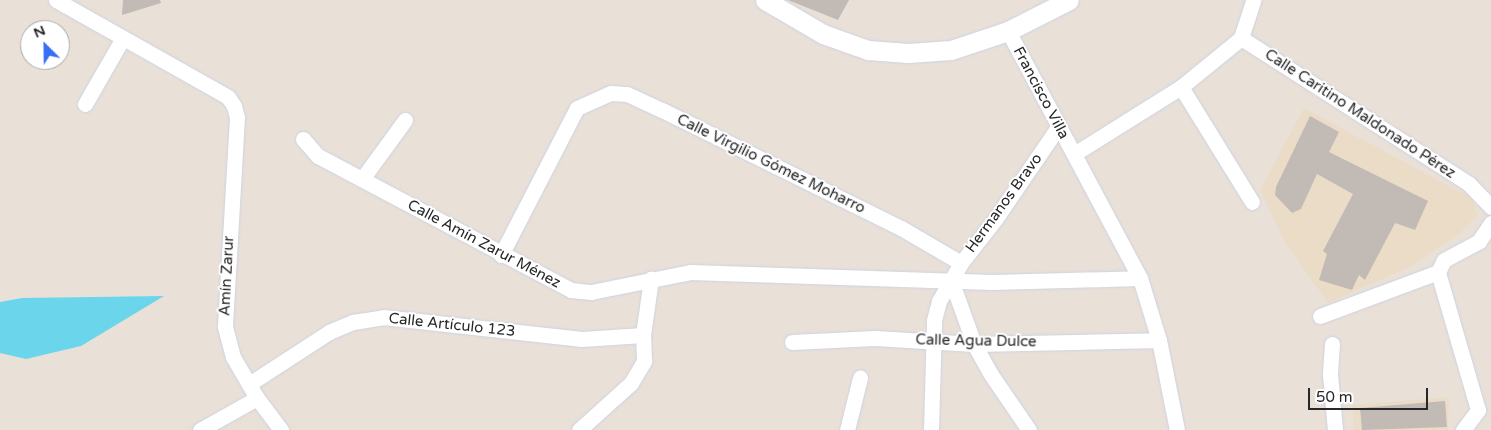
<!DOCTYPE html>
<html>
<head>
<meta charset="utf-8">
<style>
  body { margin:0 }
  #map { position:relative; width:1491px; height:430px; overflow:hidden; background:#e9e0d8; font-family:"Varela Round",sans-serif }
  div>[style] { position:absolute }
  .education>* { inset:0; background:#ebdcc7 }
  .water>* { inset:0; background:#6bd6eb }
  .building>* { inset:0; background:#c1bab5 }
  .roads { filter:drop-shadow(0 0 1px #cdd3e0) drop-shadow(0 0 1px #cdd3e0) }
  .minor>* { height:15px; margin:-7.5px; padding:0 7.5px; transform-origin:7.5px; border-radius:7.5px; background:#fff }
  .tertiary>* { height:19px; margin:-9.5px; padding:0 9.5px; transform-origin:9.5px; border-radius:9.5px; background:#fff }
  span { translate:-50% -50%; white-space:nowrap; text-align:center; line-height:1.15; -webkit-text-stroke:4px #fff; paint-order:stroke }
  .street-label { font-size:15px; color:#272727 }
  .north { position:absolute; left:20px; top:20px; width:50px; height:50px; box-sizing:border-box; background:#fff; border:1px solid #a9a9a9; border-radius:50%; rotate:337deg; font-size:14px; font-weight:700; line-height:20px; text-align:center; color:#272727 }
  .north::after { content:''; display:block; margin:auto; width:18px; height:22px; background:#396ff5; clip-path:polygon(50% 0,100% 100%,50% 72%,0 100%) }
  .scale { position:absolute; left:1308px; top:388px; width:120px; height:22px; box-sizing:border-box; border:2px solid #272727; border-top:0; padding-left:6px; font-size:15px; line-height:18px; white-space:nowrap; color:#272727; -webkit-text-stroke:4px #fff; paint-order:stroke }
</style>
</head>
<body>
<div id="map">
  <div class="education">
    <div style="clip-path:polygon(1304px 108px,1471px 198px,1478px 215px,1459px 234px,1414px 265px,1328px 303px,1285px 242px,1260px 190px)"></div>
    <div style="clip-path:polygon(1449px 397px,1448px 430px,1354px 430px,1352px 405px)"></div>
  </div>
  <div class="water">
    <div style="clip-path:polygon(164px 296px,81px 346px,26px 359px,0 353px,0 302px,22px 298px)"></div>
  </div>
  <div class="building">
    <div style="clip-path:polygon(123px 0,160px 0,161px 3px,122px 15px)"></div>
    <div style="clip-path:polygon(788px 0,849px 0,838px 20px)"></div>
    <div style="clip-path:polygon(1310px 116px,1339px 132px,1329px 152px,1428px 201px,1415px 230px,1395px 223px,1365px 280px,1359px 275px,1352px 290px,1319px 280px,1327px 254px,1323px 251px,1353px 194px,1317px 174px,1301px 209px,1292px 213px,1275px 195px,1276px 187px)"></div>
    <div style="clip-path:polygon(1445px 401px,1447px 427px,1362px 430px,1360px 408px)"></div>
  </div>
  <div class="roads">
    <div class="minor">
      <div style="left:56px;top:0;width:197px;rotate:29.4deg"></div>
      <div style="left:228px;top:97px;width:11px;rotate:56deg"></div>
      <div style="left:234px;top:106px;width:11px;rotate:75deg"></div>
      <div style="left:237px;top:117px;width:210px;rotate:93.3deg"></div>
      <div style="left:225px;top:327px;width:31px;rotate:75deg"></div>
      <div style="left:233px;top:357px;width:48px;rotate:59.7deg"></div>
      <div style="left:257px;top:398px;width:40px;rotate:53deg"></div>
      <div style="left:1008px;top:31px;width:280px;rotate:61.9deg"></div>
      <div style="left:1140px;top:278px;width:65px;rotate:73deg"></div>
      <div style="left:1159px;top:340px;width:92px;rotate:78.7deg"></div>
      <div style="left:1241px;top:38px;width:271px;rotate:32.6deg"></div>
      <div style="left:1469px;top:184px;width:32px;rotate:46deg"></div>
      <div style="left:1181px;top:87px;width:135px;rotate:58.3deg"></div>
      <div style="left:85px;top:104px;width:76px;rotate:-60.1deg"></div>
      <div style="left:303px;top:139px;width:23px;rotate:49deg"></div>
      <div style="left:318px;top:156px;width:286px;rotate:27.9deg"></div>
      <div style="left:571px;top:290px;width:20px;rotate:6deg"></div>
      <div style="left:591px;top:292px;width:101px;rotate:-11.4deg"></div>
      <div style="left:690px;top:272px;width:302px;rotate:1.9deg"></div>
      <div style="left:992px;top:282px;width:148px;rotate:-1.5deg"></div>
      <div style="left:1074px;top:154px;width:126px;rotate:-32.1deg"></div>
      <div style="left:1181px;top:87px;width:77px;rotate:-39.2deg"></div>
      <div style="left:1241px;top:38px;width:40px;rotate:-72deg"></div>
      <div style="left:362px;top:179px;width:73px;rotate:-53.9deg"></div>
      <div style="left:501px;top:255px;width:165px;rotate:-62.7deg"></div>
      <div style="left:577px;top:108px;width:37px;rotate:-24deg"></div>
      <div style="left:611px;top:93px;width:16px;rotate:4deg"></div>
      <div style="left:627px;top:94px;width:38px;rotate:25deg"></div>
      <div style="left:662px;top:110px;width:267px;rotate:26.3deg"></div>
      <div style="left:901px;top:228px;width:69px;rotate:30.3deg"></div>
      <div style="left:951px;top:280px;width:68px;rotate:70.2deg"></div>
      <div style="left:974px;top:344px;width:33px;rotate:61deg"></div>
      <div style="left:990px;top:373px;width:69px;rotate:55.6deg"></div>
      <div style="left:1320px;top:316px;width:126px;rotate:-20.4deg"></div>
      <div style="left:792px;top:342px;width:83px;rotate:-2.8deg"></div>
      <div style="left:875px;top:338px;width:99px;rotate:3.5deg"></div>
      <div style="left:974px;top:344px;width:185px;rotate:-1.2deg"></div>
      <div style="left:1332px;top:344px;width:30px;rotate:94deg"></div>
      <div style="left:1330px;top:374px;width:56px;rotate:84.9deg"></div>
      <div style="left:249px;top:384px;width:95px;rotate:-33deg"></div>
      <div style="left:329px;top:332px;width:26px;rotate:-23deg"></div>
      <div style="left:353px;top:322px;width:30px;rotate:-9deg"></div>
      <div style="left:383px;top:317px;width:200px;rotate:6.3deg"></div>
      <div style="left:582px;top:339px;width:61px;rotate:-3.8deg"></div>
      <div style="left:1478px;top:410px;width:144px;rotate:-106.2deg"></div>
      <div style="left:1438px;top:272px;width:13px;rotate:-63deg"></div>
      <div style="left:1444px;top:260px;width:40px;rotate:-28deg"></div>
      <div style="left:1479px;top:241px;width:22px;rotate:-56deg"></div>
      <div style="left:200px;top:430px;width:65px;rotate:-29.3deg"></div>
      <div style="left:579px;top:430px;width:70px;rotate:-42.1deg"></div>
      <div style="left:631px;top:383px;width:26px;rotate:-59deg"></div>
      <div style="left:644px;top:361px;width:26px;rotate:-92deg"></div>
      <div style="left:643px;top:335px;width:57px;rotate:-81.9deg"></div>
      <div style="left:847px;top:430px;width:54px;rotate:-76deg"></div>
      <div style="left:931px;top:430px;width:110px;rotate:-88.4deg"></div>
      <div style="left:934px;top:320px;width:20px;rotate:-75deg"></div>
      <div style="left:939px;top:301px;width:44px;rotate:-59.9deg"></div>
      <div style="left:961px;top:263px;width:57px;rotate:-52.1deg"></div>
      <div style="left:996px;top:218px;width:110px;rotate:-55.7deg"></div>
      <div style="left:1463px;top:430px;width:25px;rotate:-53deg"></div>
    </div>
    <div class="tertiary">
      <div style="left:765px;top:0;width:67px;rotate:30.4deg"></div>
      <div style="left:823px;top:34px;width:48px;rotate:19.6deg"></div>
      <div style="left:868px;top:50px;width:40px;rotate:4.3deg"></div>
      <div style="left:908px;top:53px;width:43px;rotate:-4deg"></div>
      <div style="left:951px;top:50px;width:60px;rotate:-18.4deg"></div>
      <div style="left:1008px;top:31px;width:68px;rotate:-26.9deg"></div>
    </div>
  </div>
  <div class="street-label">
    <span style="left:1041px;top:93px;rotate:62deg">Francisco Villa</span>
    <span style="left:1360px;top:114px;rotate:33deg">Calle Caritino Maldonado Pérez</span>
    <span style="left:771px;top:164px;rotate:26deg">Calle Virgilio Gómez Moharro</span>
    <span style="left:1004px;top:203px;rotate:-54deg">Hermanos Bravo</span>
    <span style="left:484px;top:244px;rotate:28deg">Calle Amín Zarur Ménez</span>
    <span style="left:227px;top:276px;rotate:-87deg">Amín Zarur</span>
    <span style="left:452px;top:325px;rotate:6deg">Calle Artículo 123</span>
    <span style="left:976px;top:341px;rotate:1deg">Calle Agua Dulce</span>
  </div>
  <div class="north">N</div>
  <div class="scale">50 m</div>
</div>
</body>
</html>
